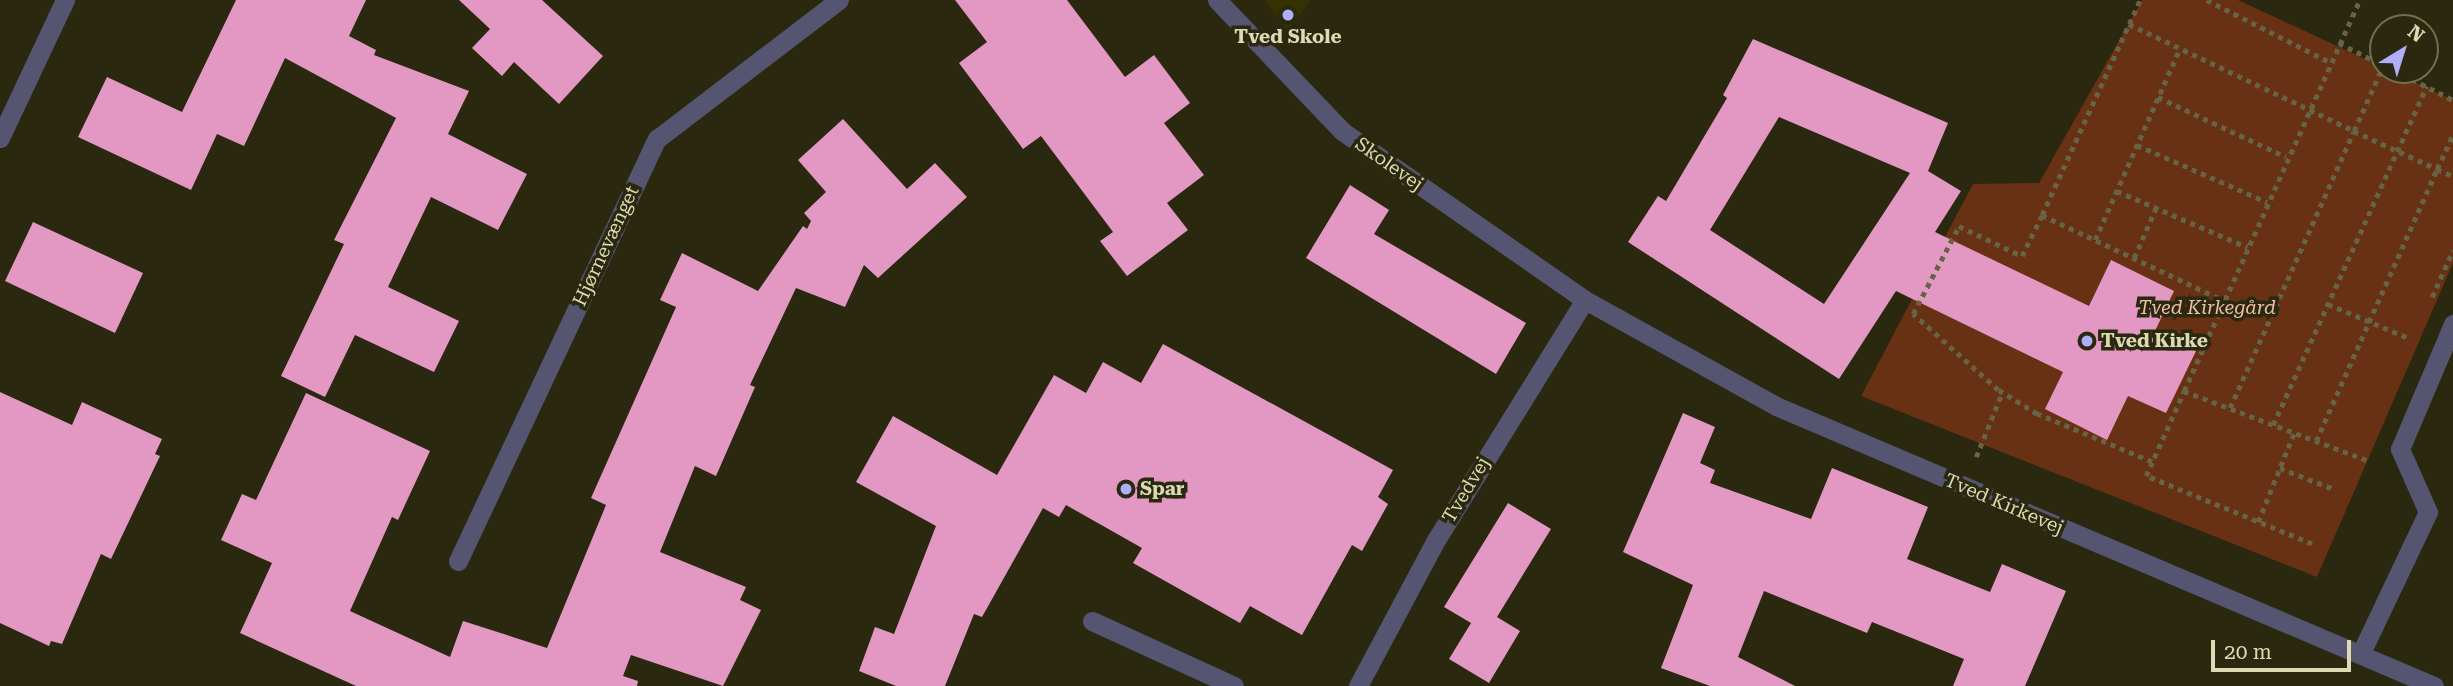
<!DOCTYPE html>
<html>
<head>
<meta charset="utf-8">
<style>
  body { margin:0 }
  #map { position:relative; width:2453px; height:686px; overflow:hidden; background:#2a280e; font-family:"Roboto Serif",serif }
  div>[style] { position:absolute }
  .built>* { inset:0; background:#353100 }
  .green>* { inset:0; background:#693114 }
  .building>* { inset:0; background:#e298c2 }
  .path>* { height:4.5px; margin-top:-2.25px; transform-origin:0; background:repeating-linear-gradient(90deg,#666445 0 5px,transparent 0 10px) }
  .service>* { height:19px; margin:-9.5px; padding:0 9.5px; transform-origin:9.5px; border-radius:9.5px; background:#555471 }
  .minor>* { height:19px; margin:-9.5px; padding:0 9.5px; transform-origin:9.5px; border-radius:9.5px; background:#555471 }
  .tertiary>* { height:19px; margin:-9.5px; padding:0 9.5px; transform-origin:9.5px; border-radius:9.5px; background:#555471 }
  .dots>* { width:19px; height:19px; translate:-50% -50%; box-sizing:border-box; border:4px solid #2a280e; border-radius:50% }
  span { translate:-50% -50%; white-space:nowrap; text-align:center; line-height:1.15; -webkit-text-stroke:7px #2a280e; paint-order:stroke }
  .poi-label { font-size:19px; color:#dcdab3; font-weight:700 }
  .left { translate:0 -50%; text-align:left }
  .street-label { font-size:19px; color:#dcdab3 }
  .park-label { font-size:19px; color:#f0bea8; font-style:italic }
  .north { position:absolute; left:2369px; top:14px; width:70px; height:70px; box-sizing:border-box; background:#2a280e; border:2px solid #716f50; border-radius:50%; rotate:38deg; font-size:19px; font-weight:700; line-height:28px; text-align:center; color:#dcdab3 }
  .north::after { content:''; display:block; margin:auto; width:24px; height:32px; background:#b0aefa; clip-path:polygon(50% 0,100% 100%,50% 72%,0 100%) }
  .scale { position:absolute; left:2211px; top:640px; width:140px; height:32px; box-sizing:border-box; border:4px solid #dcdab3; border-top:0; padding-left:9px; font-size:21px; line-height:24px; white-space:nowrap; color:#dcdab3; -webkit-text-stroke:5px #2a280e; paint-order:stroke }
</style>
</head>
<body>
<div id="map">
  <div class="built">
    <div style="clip-path:polygon(1264px 0,1311px 0,1288px 31px)"></div>
  </div>
  <div class="green">
    <div style="clip-path:polygon(2142px 0,2238px 0,2453px 100px,2453px 263px,2317px 577px,1861px 396px,1973px 184px,2039px 183px)"></div>
  </div>
  <div class="building">
    <div style="clip-path:polygon(236px 0,366px 0,349px 36px,376px 50px,374px 55px,469px 91px,448px 134px,527px 174px,498px 230px,431px 197px,388px 287px,459px 321px,434px 372px,355px 335px,325px 397px,281px 376px,344px 244px,334px 240px,396px 118px,285px 58px,244px 146px,217px 134px,191px 190px,78px 137px,107px 77px,182px 112px)"></div>
    <div style="clip-path:polygon(459px 0,542px 0,603px 56px,559px 104px,514px 62px,502px 76px,472px 48px,490px 29px)"></div>
    <div style="clip-path:polygon(955px 0,1067px 0,1125px 77px,1154px 55px,1190px 103px,1164px 123px,1204px 175px,1167px 203px,1188px 230px,1127px 276px,1100px 241px,1113px 232px,1041px 136px,1023px 149px,959px 63px,987px 42px)"></div>
    <div style="clip-path:polygon(evenodd,1753px 39px,1948px 123px,1928px 171px,1961px 191px,1935px 232px,2089px 306px,2111px 260px,2174px 291px,2155px 331px,2196px 351px,2166px 413px,2128px 396px,2107px 440px,2045px 409px,2063px 372px,1896px 291px,1839px 379px,1628px 242px,1658px 196px,1666px 201px,1727px 98px,1723px 95px,1753px 39px,1779px 117px,1910px 173px,1824px 304px,1710px 230px,1779px 117px)"></div>
    <div style="clip-path:polygon(843px 119px,907px 189px,935px 163px,967px 197px,878px 278px,864px 265px,845px 307px,796px 288px,750px 385px,755px 387px,716px 476px,695px 466px,660px 552px,746px 587px,740px 600px,761px 610px,723px 686px,631px 655px,623px 676px,638px 681px,637px 686px,356px 686px,240px 633px,272px 563px,221px 540px,242px 494px,256px 500px,306px 393px,430px 451px,398px 520px,392px 517px,350px 611px,450px 657px,463px 621px,547px 648px,606px 505px,591px 498px,676px 307px,660px 300px,682px 253px,758px 291px,803px 226px,807px 229px,811px 221px,804px 213px,826px 192px,798px 160px)"></div>
    <div style="clip-path:polygon(1350px 185px,1389px 210px,1374px 234px,1526px 323px,1496px 374px,1306px 258px)"></div>
    <div style="clip-path:polygon(33px 222px,143px 273px,115px 333px,5px 281px)"></div>
    <div style="clip-path:polygon(1163px 344px,1393px 470px,1378px 497px,1388px 504px,1362px 551px,1352px 545px,1302px 635px,1250px 606px,1240px 623px,1133px 563px,1142px 548px,1066px 505px,1059px 517px,1043px 508px,982px 617px,974px 614px,945px 686px,896px 686px,859px 671px,875px 627px,894px 634px,936px 526px,856px 482px,893px 416px,997px 475px,1054px 375px,1086px 393px,1103px 362px,1141px 383px)"></div>
    <div style="clip-path:polygon(0 392px,72px 425px,82px 402px,162px 439px,155px 454px,160px 456px,111px 559px,101px 554px,62px 644px,51px 641px,49px 646px,0 623px)"></div>
    <div style="clip-path:polygon(1683px 413px,1715px 427px,1700px 463px,1715px 470px,1710px 483px,1811px 519px,1832px 468px,1928px 507px,1907px 559px,1990px 592px,2002px 564px,2066px 591px,2025px 686px,1953px 686px,1964px 659px,1872px 622px,1867px 633px,1764px 591px,1738px 657px,1795px 686px,1710px 686px,1661px 668px,1693px 585px,1623px 552px)"></div>
    <div style="clip-path:polygon(1508px 503px,1551px 529px,1497px 617px,1520px 631px,1489px 683px,1449px 659px,1471px 623px,1444px 607px)"></div>
  </div>
  <div class="path">
    <div style="left:2207px;top:0;width:138px;rotate:26.8deg"></div>
    <div style="left:2129px;top:24px;width:249px;rotate:25.4deg"></div>
    <div style="left:2354px;top:131px;width:71px;rotate:-66deg"></div>
    <div style="left:2339px;top:43px;width:49px;rotate:26.6deg"></div>
    <div style="left:2394px;top:70px;width:66px;rotate:27deg"></div>
    <div style="left:2158px;top:97px;width:141px;rotate:25.1deg"></div>
    <div style="left:2137px;top:145px;width:142px;rotate:23.7deg"></div>
    <div style="left:2117px;top:191px;width:142px;rotate:23.3deg"></div>
    <div style="left:2042px;top:215px;width:236px;rotate:-65.5deg"></div>
    <div style="left:2095px;top:240px;width:210px;rotate:-66.1deg"></div>
    <div style="left:2134px;top:258px;width:55px;rotate:-66.3deg"></div>
    <div style="left:2432px;top:297px;width:51px;rotate:-65.9deg"></div>
    <div style="left:2328px;top:304px;width:90px;rotate:22.9deg"></div>
    <div style="left:2184px;top:391px;width:429px;rotate:-65.8deg"></div>
    <div style="left:2230px;top:408px;width:303px;rotate:-65.9deg"></div>
    <div style="left:2354px;top:131px;width:91px;rotate:24.6deg"></div>
    <div style="left:2437px;top:169px;width:38px;rotate:-65deg"></div>
    <div style="left:2273px;top:425px;width:372px;rotate:-65.6deg"></div>
    <div style="left:2316px;top:441px;width:298px;rotate:-66deg"></div>
    <div style="left:2437px;top:169px;width:17px;rotate:24deg"></div>
    <div style="left:1976px;top:457px;width:69px;rotate:-67.9deg"></div>
    <div style="left:2152px;top:462px;width:125px;rotate:-157.3deg"></div>
    <div style="left:2037px;top:414px;width:46px;rotate:-148.4deg"></div>
    <div style="left:1998px;top:390px;width:114px;rotate:-138.2deg"></div>
    <div style="left:1913px;top:314px;width:99px;rotate:-62.4deg"></div>
    <div style="left:1959px;top:226px;width:70px;rotate:25.5deg"></div>
    <div style="left:2022px;top:256px;width:46px;rotate:-64deg"></div>
    <div style="left:2042px;top:215px;width:200px;rotate:25.2deg"></div>
    <div style="left:2280px;top:468px;width:60px;rotate:21.4deg"></div>
    <div style="left:2258px;top:522px;width:96px;rotate:-68deg"></div>
    <div style="left:2312px;top:544px;width:179px;rotate:-157.7deg"></div>
    <div style="left:2146px;top:476px;width:93px;rotate:-65.9deg"></div>
    <div style="left:2184px;top:391px;width:198px;rotate:20.7deg"></div>
  </div>
  <div class="service">
    <div style="left:1092px;top:621px;width:156px;rotate:24.6deg"></div>
    <div style="left:2361px;top:653px;width:156px;rotate:-64.6deg"></div>
    <div style="left:2428px;top:512px;width:69px;rotate:-114deg"></div>
    <div style="left:2400px;top:449px;width:136px;rotate:-67deg"></div>
  </div>
  <div class="minor">
    <div style="left:0;top:138px;width:153px;rotate:-64.8deg"></div>
    <div style="left:458px;top:561px;width:467px;rotate:-64.8deg"></div>
    <div style="left:657px;top:139px;width:229px;rotate:-37.4deg"></div>
  </div>
  <div class="tertiary">
    <div style="left:1217px;top:0;width:181px;rotate:46.3deg"></div>
    <div style="left:1342px;top:131px;width:296px;rotate:34.8deg"></div>
    <div style="left:1585px;top:300px;width:218px;rotate:29deg"></div>
    <div style="left:1776px;top:406px;width:715px;rotate:23.05deg"></div>
    <div style="left:1358px;top:686px;width:166px;rotate:-61.9deg"></div>
    <div style="left:1436px;top:540px;width:282px;rotate:-58.2deg"></div>
  </div>
  <div class="dots">
    <div style="left:1288px;top:15px;background:#b0aefa"></div>
    <div style="left:2087px;top:341px;background:#b0aefa"></div>
    <div style="left:1126px;top:489px;background:#b0aefa"></div>
  </div>
  <div class="poi-label">
    <span style="left:1288px;top:37px">Tved Skole</span>
    <span class="left" style="left:2101px;top:341px">Tved Kirke</span>
    <span class="left" style="left:1140px;top:489px">Spar</span>
  </div>
  <div class="street-label">
    <span style="left:1389px;top:164px;rotate:35deg">Skolevej</span>
    <span style="left:606px;top:246px;rotate:-65deg">Hjørnevænget</span>
    <span style="left:1466px;top:490px;rotate:-59deg">Tvedvej</span>
    <span style="left:2004px;top:504px;rotate:23deg">Tved Kirkevej</span>
  </div>
  <div class="park-label">
    <span style="left:2207px;top:308px">Tved Kirkegård</span>
  </div>
  <div class="north">N</div>
  <div class="scale">20 m</div>
</div>
</body>
</html>
